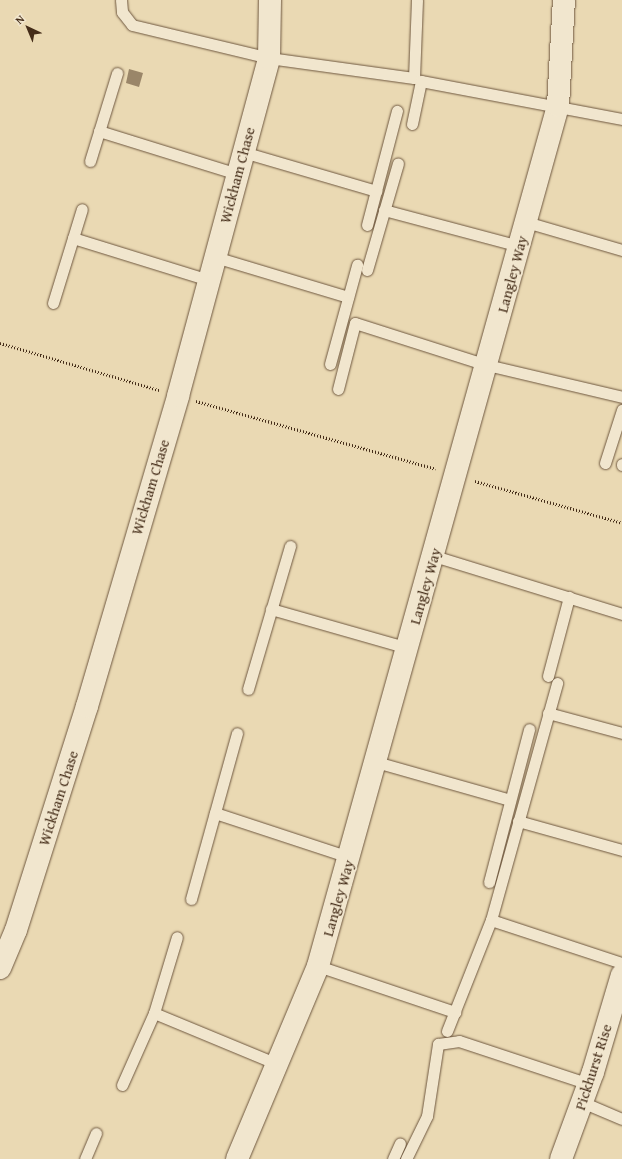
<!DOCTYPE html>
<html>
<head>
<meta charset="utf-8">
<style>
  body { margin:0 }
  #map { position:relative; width:622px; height:1159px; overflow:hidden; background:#ead9b3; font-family:"Gentium Book Plus",serif }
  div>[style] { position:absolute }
  .building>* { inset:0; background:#9a8669 }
  .path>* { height:2.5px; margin-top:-1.25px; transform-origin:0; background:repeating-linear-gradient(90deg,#442c18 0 1px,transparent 0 3px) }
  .roads { filter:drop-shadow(0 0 1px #6e573f) drop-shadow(0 0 1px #6e573f) }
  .service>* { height:11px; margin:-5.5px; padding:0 5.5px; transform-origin:5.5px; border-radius:5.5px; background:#f1e6ce }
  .minor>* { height:22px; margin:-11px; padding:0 11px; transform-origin:11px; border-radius:11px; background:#f1e6ce }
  span { translate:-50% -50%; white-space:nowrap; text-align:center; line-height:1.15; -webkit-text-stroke:3.5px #f1e6ce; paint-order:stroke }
  .street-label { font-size:15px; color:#442c18 }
  .north { position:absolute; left:8px; top:8px; width:40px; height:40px; -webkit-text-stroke:3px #f1e6ce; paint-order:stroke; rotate:316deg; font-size:11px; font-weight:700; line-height:16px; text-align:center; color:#442c18 }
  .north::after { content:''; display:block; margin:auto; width:14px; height:18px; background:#442c18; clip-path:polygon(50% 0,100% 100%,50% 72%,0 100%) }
</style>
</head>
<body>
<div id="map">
  <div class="building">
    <div style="clip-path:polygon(129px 69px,143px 73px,139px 87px,126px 83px)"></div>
  </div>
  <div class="path">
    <div style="left:0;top:343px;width:166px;rotate:16.5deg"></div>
    <div style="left:196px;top:401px;width:249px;rotate:15.8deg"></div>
    <div style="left:475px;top:481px;width:153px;rotate:15.9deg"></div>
  </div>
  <div class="roads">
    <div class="service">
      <div style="left:121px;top:0;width:12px;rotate:85deg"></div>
      <div style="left:122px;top:12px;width:16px;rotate:52deg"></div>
      <div style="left:132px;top:25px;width:141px;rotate:13.5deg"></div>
      <div style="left:269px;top:58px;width:146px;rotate:7.9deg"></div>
      <div style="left:414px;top:78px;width:78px;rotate:-87.8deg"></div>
      <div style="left:412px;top:124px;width:44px;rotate:-78.2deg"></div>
      <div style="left:421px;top:81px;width:205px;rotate:10.7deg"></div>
      <div style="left:99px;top:131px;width:145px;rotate:17.3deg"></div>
      <div style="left:243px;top:152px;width:139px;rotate:16.3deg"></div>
      <div style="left:90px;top:161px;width:92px;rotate:-72.9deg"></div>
      <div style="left:384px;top:210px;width:140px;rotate:14.9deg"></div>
      <div style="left:526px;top:222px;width:100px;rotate:16.3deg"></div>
      <div style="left:367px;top:225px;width:118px;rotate:-75.3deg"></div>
      <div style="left:73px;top:238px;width:142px;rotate:17.2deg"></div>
      <div style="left:215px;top:257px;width:139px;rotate:16.7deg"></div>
      <div style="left:367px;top:270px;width:111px;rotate:-73.8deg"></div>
      <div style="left:53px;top:303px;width:98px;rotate:-72.9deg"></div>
      <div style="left:330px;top:364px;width:103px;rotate:-74.7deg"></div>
      <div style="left:338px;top:389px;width:68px;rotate:-75.6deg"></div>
      <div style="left:355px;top:323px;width:139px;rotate:17.7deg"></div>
      <div style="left:487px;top:365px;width:139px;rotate:13.3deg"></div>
      <div style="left:605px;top:463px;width:56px;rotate:-72.2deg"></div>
      <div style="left:622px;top:465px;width:1px;rotate:-90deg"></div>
      <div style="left:434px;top:556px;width:197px;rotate:17.1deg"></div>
      <div style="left:271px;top:609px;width:142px;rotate:15.9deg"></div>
      <div style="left:548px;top:676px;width:82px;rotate:-75.1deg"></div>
      <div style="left:248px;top:689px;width:149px;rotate:-73.6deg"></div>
      <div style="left:548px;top:713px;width:77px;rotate:15.1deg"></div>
      <div style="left:376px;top:762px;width:139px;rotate:15.8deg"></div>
      <div style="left:215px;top:813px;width:141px;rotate:18.2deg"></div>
      <div style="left:518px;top:821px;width:108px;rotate:15.6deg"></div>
      <div style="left:489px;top:882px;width:158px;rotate:-75.3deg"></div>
      <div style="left:191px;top:899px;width:172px;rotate:-74.5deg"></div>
      <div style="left:491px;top:920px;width:138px;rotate:18.2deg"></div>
      <div style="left:318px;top:966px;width:145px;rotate:18.6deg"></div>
      <div style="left:154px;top:1013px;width:133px;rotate:22.5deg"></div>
      <div style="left:447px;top:1031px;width:119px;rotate:-68.4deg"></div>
      <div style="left:491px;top:920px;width:246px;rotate:-74.4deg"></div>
      <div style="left:122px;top:1085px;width:79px;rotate:-66deg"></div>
      <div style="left:154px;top:1013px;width:79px;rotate:-73.2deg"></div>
      <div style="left:582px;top:1102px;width:43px;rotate:23deg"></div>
      <div style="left:85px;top:1159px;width:28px;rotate:-67deg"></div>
      <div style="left:393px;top:1159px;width:17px;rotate:-66deg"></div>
      <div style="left:406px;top:1159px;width:48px;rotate:-64deg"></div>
      <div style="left:427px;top:1116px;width:73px;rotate:-81.3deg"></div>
      <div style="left:438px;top:1044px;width:21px;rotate:-8deg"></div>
      <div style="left:459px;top:1041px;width:137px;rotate:18.3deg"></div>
    </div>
    <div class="minor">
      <div style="left:0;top:968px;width:41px;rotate:-67.2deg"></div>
      <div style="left:16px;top:930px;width:235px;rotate:-72.4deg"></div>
      <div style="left:87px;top:706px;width:323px;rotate:-73.6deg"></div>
      <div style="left:178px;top:396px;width:350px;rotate:-74.9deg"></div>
      <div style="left:269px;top:58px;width:58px;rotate:-89deg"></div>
      <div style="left:237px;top:1159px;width:209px;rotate:-67.2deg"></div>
      <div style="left:318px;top:966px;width:893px;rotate:-74.41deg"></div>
      <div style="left:558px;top:106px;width:106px;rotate:-86.8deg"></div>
      <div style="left:561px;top:1159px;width:93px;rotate:-69.8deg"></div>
      <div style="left:593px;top:1072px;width:101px;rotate:-73.4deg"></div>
    </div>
  </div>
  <div class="street-label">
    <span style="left:237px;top:175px;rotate:-75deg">Wickham Chase</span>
    <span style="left:512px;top:274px;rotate:-75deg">Langley Way</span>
    <span style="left:150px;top:487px;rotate:-73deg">Wickham Chase</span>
    <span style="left:425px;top:586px;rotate:-74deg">Langley Way</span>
    <span style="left:58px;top:798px;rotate:-72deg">Wickham Chase</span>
    <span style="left:338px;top:898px;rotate:-74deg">Langley Way</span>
    <span style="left:593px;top:1067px;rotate:-72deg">Pickhurst Rise</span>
  </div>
  <div class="north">N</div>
</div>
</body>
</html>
